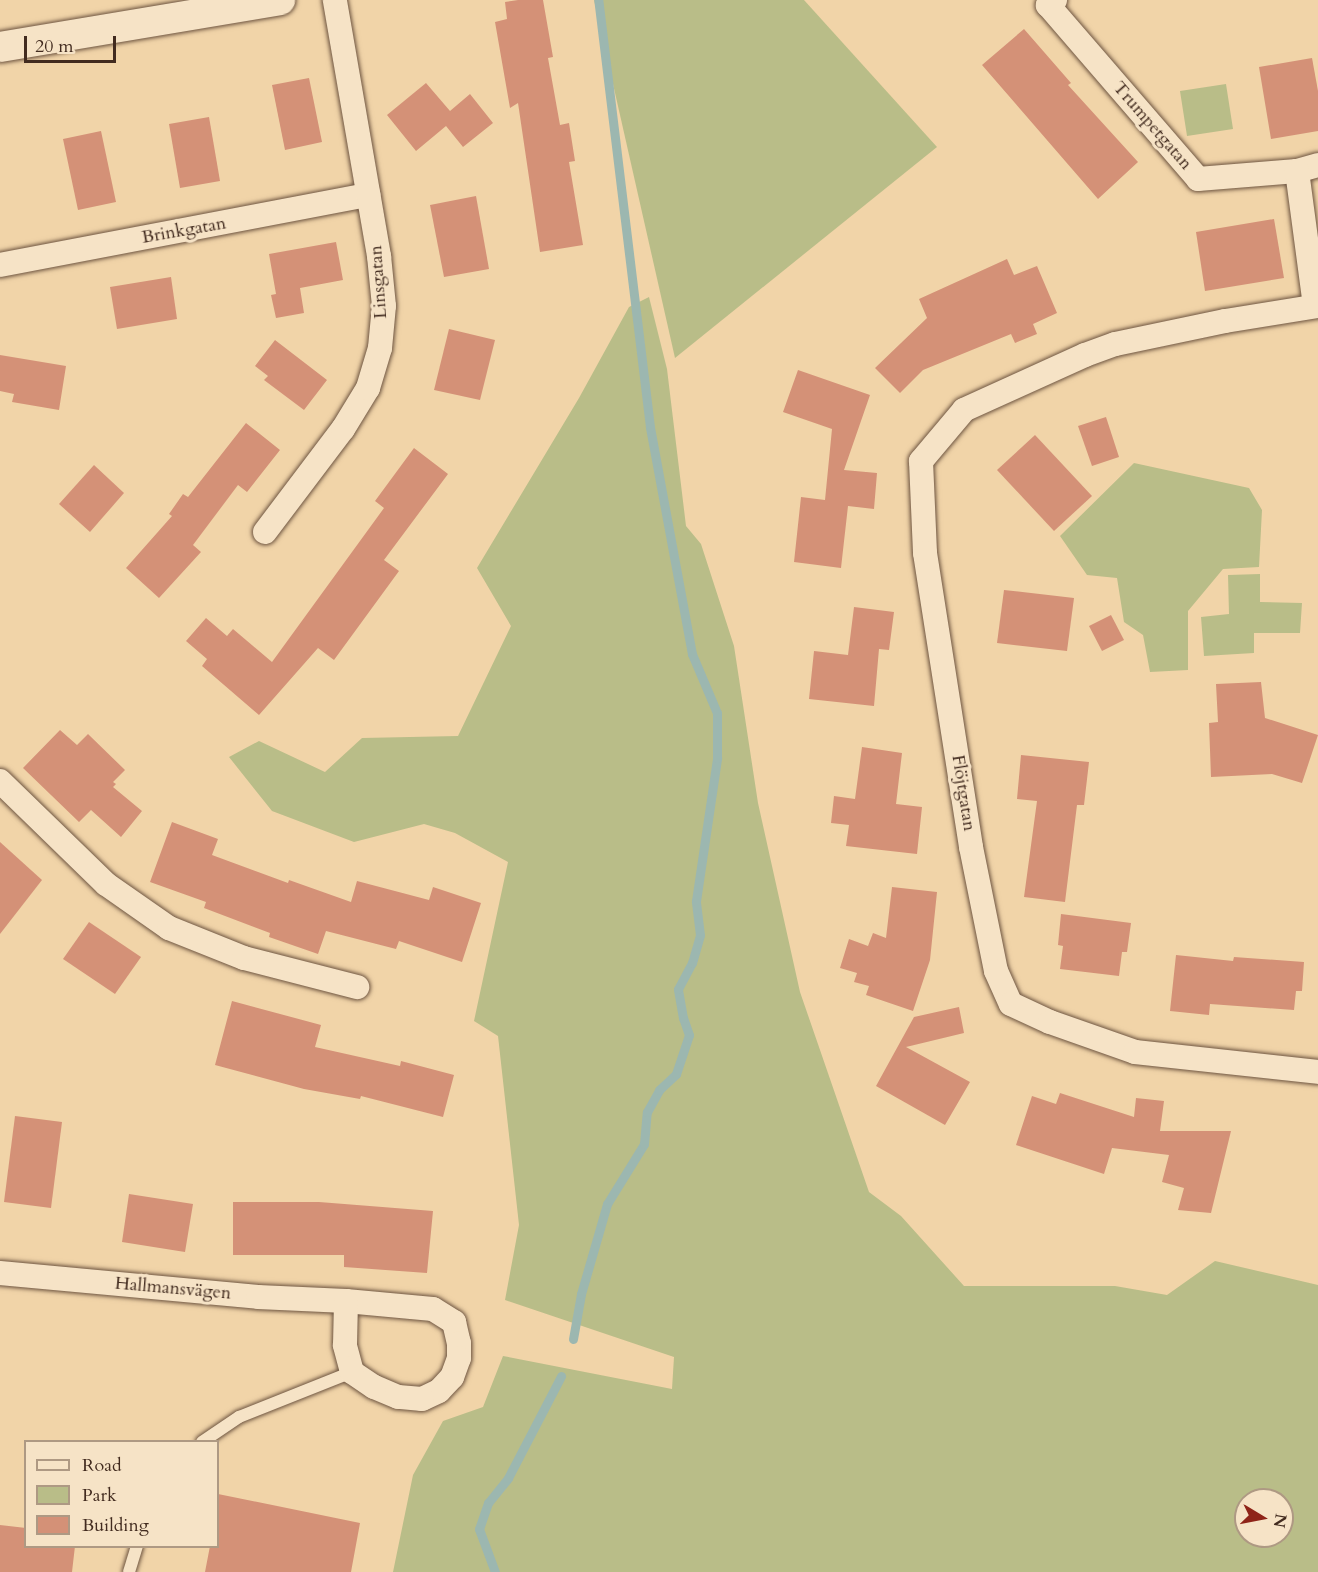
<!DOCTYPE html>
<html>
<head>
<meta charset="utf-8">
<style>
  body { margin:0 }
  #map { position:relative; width:1318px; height:1572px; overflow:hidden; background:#f1d4a8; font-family:Cardo,serif }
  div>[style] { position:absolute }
  .green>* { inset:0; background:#b9bd88 }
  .stream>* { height:9px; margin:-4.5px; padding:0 4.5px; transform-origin:4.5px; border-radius:4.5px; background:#9cb7b0 }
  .building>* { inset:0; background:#d49177 }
  .roads { filter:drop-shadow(0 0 2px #6e5541) drop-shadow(0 0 2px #6e5541) }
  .service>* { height:12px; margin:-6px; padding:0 6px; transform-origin:6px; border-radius:6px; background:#f6e3c6 }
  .minor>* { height:24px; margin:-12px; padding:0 12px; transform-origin:12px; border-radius:12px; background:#f6e3c6 }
  .tertiary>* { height:30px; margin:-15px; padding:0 15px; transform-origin:15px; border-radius:15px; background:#f6e3c6 }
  span { translate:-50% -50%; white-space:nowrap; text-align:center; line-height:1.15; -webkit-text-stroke:6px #f6e3c6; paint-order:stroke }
  .street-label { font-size:18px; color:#422b1f }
  .legend { position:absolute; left:24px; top:1440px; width:195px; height:108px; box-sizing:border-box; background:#f6e3c6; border:2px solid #ae9983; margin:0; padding:8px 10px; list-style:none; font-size:18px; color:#422b1f }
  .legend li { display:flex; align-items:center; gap:12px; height:30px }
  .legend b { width:30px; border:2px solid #ae9983 }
  .north { position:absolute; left:1234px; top:1488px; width:60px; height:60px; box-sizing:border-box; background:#f6e3c6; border:2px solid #ae9983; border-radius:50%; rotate:100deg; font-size:16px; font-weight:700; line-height:24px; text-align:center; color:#422b1f }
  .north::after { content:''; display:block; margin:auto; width:21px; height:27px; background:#8f2418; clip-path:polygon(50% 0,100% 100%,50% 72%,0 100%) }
  .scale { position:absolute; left:24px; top:36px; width:92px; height:27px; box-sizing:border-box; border:3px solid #422b1f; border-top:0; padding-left:8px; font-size:18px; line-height:21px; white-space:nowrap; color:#422b1f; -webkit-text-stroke:4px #f6e3c6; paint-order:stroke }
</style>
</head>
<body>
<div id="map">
  <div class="green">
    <div style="clip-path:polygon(594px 0,804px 0,937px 147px,675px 358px)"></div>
    <div style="clip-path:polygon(1226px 84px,1233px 129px,1187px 136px,1180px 91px)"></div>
    <div style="clip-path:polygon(evenodd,649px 297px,667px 369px,686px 526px,701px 544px,734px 646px,758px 803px,800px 992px,869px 1192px,901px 1216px,964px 1286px,1115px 1286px,1167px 1295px,1215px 1261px,1318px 1285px,1318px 1572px,393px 1572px,413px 1475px,443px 1421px,483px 1407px,503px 1356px,672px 1389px,674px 1357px,505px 1300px,519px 1225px,498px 1036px,474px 1021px,508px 862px,455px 833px,424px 824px,354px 842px,272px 811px,229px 757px,259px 741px,325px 772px,362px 738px,458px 736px,511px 626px,477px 568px,579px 398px,629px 307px,649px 297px,1246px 1500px,1282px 1500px,1282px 1536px,1246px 1536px,1246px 1500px)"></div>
    <div style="clip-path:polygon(1134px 463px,1249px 488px,1262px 510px,1259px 567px,1223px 569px,1188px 611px,1188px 670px,1150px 672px,1143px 635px,1124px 622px,1117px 578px,1087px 575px,1060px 536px)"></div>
    <div style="clip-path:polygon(1260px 574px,1260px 602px,1302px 603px,1300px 633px,1254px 633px,1254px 653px,1204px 656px,1201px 617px,1229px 614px,1228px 575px)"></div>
  </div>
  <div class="stream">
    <div style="left:573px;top:1339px;width:46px;rotate:-79.9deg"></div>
    <div style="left:581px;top:1294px;width:94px;rotate:-73.9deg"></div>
    <div style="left:607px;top:1204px;width:70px;rotate:-58.3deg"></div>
    <div style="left:644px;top:1144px;width:32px;rotate:-85deg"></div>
    <div style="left:647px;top:1112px;width:25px;rotate:-61deg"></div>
    <div style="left:659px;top:1090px;width:23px;rotate:-43deg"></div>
    <div style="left:676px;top:1074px;width:41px;rotate:-71.6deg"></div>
    <div style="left:689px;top:1035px;width:18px;rotate:-109deg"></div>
    <div style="left:683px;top:1018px;width:29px;rotate:-100deg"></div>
    <div style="left:678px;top:989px;width:30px;rotate:-62deg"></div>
    <div style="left:692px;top:963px;width:29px;rotate:-74deg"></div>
    <div style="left:700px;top:935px;width:34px;rotate:-97deg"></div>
    <div style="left:696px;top:901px;width:145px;rotate:-81.6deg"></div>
    <div style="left:717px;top:758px;width:45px;rotate:-90deg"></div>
    <div style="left:717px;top:713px;width:64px;rotate:-113deg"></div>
    <div style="left:692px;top:654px;width:231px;rotate:-100.5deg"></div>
    <div style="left:650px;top:427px;width:430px;rotate:-96.9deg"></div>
    <div style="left:495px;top:1572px;width:46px;rotate:-110.4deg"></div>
    <div style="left:479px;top:1529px;width:28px;rotate:-71deg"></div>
    <div style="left:488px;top:1503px;width:32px;rotate:-51deg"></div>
    <div style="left:508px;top:1478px;width:115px;rotate:-62.5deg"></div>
  </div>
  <div class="building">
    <div style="clip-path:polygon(518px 0,543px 0,553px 57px,548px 58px,560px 125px,569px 123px,575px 161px,569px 162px,583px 245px,540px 252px,518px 103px,510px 108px,495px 22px,507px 19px,505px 2px)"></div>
    <div style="clip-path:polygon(1024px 29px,1071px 83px,1068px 85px,1138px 162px,1098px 199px,982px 65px)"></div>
    <div style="clip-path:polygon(1312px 58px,1318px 91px,1318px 131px,1271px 139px,1259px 67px)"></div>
    <div style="clip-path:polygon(309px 78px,322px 142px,285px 150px,272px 85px)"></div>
    <div style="clip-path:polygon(426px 83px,450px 111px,470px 94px,493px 123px,463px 147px,446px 126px,416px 151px,387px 115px)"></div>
    <div style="clip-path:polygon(209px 117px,220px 181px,180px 188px,169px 124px)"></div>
    <div style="clip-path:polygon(101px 131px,116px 202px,78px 210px,63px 139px)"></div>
    <div style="clip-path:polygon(476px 196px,489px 269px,444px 277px,430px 205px)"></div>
    <div style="clip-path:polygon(1274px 219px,1284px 278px,1205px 291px,1196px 232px)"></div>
    <div style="clip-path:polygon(336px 242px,343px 280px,300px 288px,304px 313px,276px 318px,271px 295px,276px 294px,269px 254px)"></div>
    <div style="clip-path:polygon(1007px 259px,1014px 275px,1037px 266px,1057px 313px,1033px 324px,1037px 334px,1015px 343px,1011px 334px,923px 370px,900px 393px,875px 368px,927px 318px,919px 299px)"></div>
    <div style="clip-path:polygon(171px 277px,177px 319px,117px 329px,110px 287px)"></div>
    <div style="clip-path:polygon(449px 329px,495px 340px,480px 400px,434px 390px)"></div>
    <div style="clip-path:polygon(275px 340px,327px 380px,304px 410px,264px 380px,268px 376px,255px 366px)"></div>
    <div style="clip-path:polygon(0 355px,66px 366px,59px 410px,12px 402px,14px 394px,0 391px)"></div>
    <div style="clip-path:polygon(798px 370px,870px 395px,844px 470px,877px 473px,874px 509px,848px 506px,841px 568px,794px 562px,801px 497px,825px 500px,832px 429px,783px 412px)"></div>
    <div style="clip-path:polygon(1106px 417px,1119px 457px,1092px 466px,1078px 426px)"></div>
    <div style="clip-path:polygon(246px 423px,280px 450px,247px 492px,238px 485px,193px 545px,201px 552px,159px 598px,126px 568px,172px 516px,169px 514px,183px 494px,188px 497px)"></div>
    <div style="clip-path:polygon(1035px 435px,1092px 496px,1054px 531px,997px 470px)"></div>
    <div style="clip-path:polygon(414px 448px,448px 474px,384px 560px,399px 571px,334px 660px,318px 648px,259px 715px,202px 666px,207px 659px,186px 641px,206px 618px,227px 636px,233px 629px,272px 662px,384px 508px,375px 501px)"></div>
    <div style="clip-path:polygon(94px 465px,124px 493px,90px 532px,59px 504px)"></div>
    <div style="clip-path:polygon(1004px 590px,1074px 598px,1067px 651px,997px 643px)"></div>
    <div style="clip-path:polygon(854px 607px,894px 612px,889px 650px,879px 649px,874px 706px,809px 699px,814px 651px,848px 655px)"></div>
    <div style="clip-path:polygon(1111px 615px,1124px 640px,1102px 651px,1089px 626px)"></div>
    <div style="clip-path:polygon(1261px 682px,1265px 718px,1318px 735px,1302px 783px,1272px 774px,1211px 777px,1209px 723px,1218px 722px,1216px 684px)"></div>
    <div style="clip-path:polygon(60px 730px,77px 745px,88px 734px,125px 770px,113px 782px,116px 784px,113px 787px,142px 811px,121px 837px,91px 810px,79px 822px,23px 768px)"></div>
    <div style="clip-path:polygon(862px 747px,902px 753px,896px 804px,922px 807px,917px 854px,846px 846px,849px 825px,831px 823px,834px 796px,855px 799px)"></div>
    <div style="clip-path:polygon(1021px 755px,1089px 762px,1084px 805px,1077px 805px,1065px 902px,1024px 897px,1037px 801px,1017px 799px)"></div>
    <div style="clip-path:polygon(172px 822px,218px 839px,212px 855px,288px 883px,289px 880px,351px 902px,357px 881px,429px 900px,433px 887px,481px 903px,462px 962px,399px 941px,396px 949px,326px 931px,318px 954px,269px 937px,270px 933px,204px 908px,206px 902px,150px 882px)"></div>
    <div style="clip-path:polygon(0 842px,42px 880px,0 934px)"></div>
    <div style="clip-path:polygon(892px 887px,937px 892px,930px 960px,913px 1011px,866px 995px,869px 986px,854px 982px,857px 973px,840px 968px,849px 939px,868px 946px,873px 933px,886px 938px)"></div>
    <div style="clip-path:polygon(1061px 914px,1131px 923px,1127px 952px,1122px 952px,1119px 976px,1060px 969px,1063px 946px,1058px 945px)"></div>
    <div style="clip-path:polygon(89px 922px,141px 957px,115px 994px,63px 959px)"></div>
    <div style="clip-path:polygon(1176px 955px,1233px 961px,1234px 957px,1304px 962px,1302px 991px,1296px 991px,1294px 1010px,1210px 1004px,1209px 1015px,1170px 1011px)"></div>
    <div style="clip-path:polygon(232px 1001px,321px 1025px,315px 1047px,400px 1066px,401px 1061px,454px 1075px,443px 1117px,361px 1096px,360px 1099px,304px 1089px,215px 1065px)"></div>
    <div style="clip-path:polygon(959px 1007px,964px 1033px,906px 1047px,970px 1082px,945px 1125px,876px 1086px,914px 1017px)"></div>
    <div style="clip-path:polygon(1060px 1093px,1134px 1117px,1136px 1098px,1164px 1101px,1160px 1131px,1231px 1131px,1211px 1213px,1178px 1210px,1184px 1188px,1162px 1182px,1169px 1155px,1112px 1148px,1104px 1174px,1016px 1145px,1032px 1096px,1056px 1104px)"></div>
    <div style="clip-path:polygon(15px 1116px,62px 1122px,51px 1208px,4px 1202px)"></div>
    <div style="clip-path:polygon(129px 1194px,193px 1204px,185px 1252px,122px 1242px)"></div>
    <div style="clip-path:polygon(233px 1202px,319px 1202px,433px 1211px,427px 1273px,344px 1267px,344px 1255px,233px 1255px)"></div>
    <div style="clip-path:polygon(218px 1494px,360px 1523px,351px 1572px,205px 1572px,210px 1546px,218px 1546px)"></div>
    <div style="clip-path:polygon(0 1525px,26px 1528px,26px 1546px,75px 1546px,72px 1572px,0 1572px)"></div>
  </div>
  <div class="roads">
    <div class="service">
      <div style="left:202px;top:1442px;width:45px;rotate:-34deg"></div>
      <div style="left:239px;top:1417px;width:122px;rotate:-21.7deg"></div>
      <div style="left:129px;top:1572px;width:27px;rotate:-73deg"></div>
    </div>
    <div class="minor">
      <div style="left:1055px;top:0;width:9px;rotate:144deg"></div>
      <div style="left:1048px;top:5px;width:230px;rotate:49.2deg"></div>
      <div style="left:1198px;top:179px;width:99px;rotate:-4.6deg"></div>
      <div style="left:1297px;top:171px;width:22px;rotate:-16deg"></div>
      <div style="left:1297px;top:171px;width:136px;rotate:82.4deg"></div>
      <div style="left:0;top:265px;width:375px;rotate:-10.8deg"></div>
      <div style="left:1318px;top:306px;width:94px;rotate:170.8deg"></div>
      <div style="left:1225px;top:321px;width:112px;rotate:168.2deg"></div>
      <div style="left:1115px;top:344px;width:32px;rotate:160deg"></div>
      <div style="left:1085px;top:355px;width:133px;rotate:155.6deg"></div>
      <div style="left:964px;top:410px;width:67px;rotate:130.1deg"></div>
      <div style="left:921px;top:461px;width:92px;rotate:87.5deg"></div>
      <div style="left:925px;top:553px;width:298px;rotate:81.1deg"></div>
      <div style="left:971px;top:847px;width:126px;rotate:78.6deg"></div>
      <div style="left:996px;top:971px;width:36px;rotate:66deg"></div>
      <div style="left:1011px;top:1004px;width:43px;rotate:24.8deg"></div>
      <div style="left:1050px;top:1022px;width:90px;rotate:19.4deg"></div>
      <div style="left:1135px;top:1052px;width:184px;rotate:6.2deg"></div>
      <div style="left:265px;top:532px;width:129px;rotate:-52.9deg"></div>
      <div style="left:343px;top:429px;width:48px;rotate:-58.6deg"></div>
      <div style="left:368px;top:388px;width:42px;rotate:-73.3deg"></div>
      <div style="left:380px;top:348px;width:42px;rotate:-84.6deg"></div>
      <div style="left:384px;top:306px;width:50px;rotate:-95.7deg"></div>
      <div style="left:379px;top:256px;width:260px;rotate:-99.8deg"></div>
      <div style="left:0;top:781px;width:148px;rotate:44.2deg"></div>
      <div style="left:106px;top:884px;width:77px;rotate:34.9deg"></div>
      <div style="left:169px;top:928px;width:81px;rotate:21.8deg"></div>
      <div style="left:244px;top:958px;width:117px;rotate:14.4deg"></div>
      <div style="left:0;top:1273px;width:259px;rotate:5.3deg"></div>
      <div style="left:258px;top:1297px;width:88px;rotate:2.6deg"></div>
      <div style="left:346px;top:1301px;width:87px;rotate:5.3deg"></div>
      <div style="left:433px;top:1309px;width:25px;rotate:32deg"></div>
      <div style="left:454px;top:1322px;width:22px;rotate:77deg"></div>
      <div style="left:459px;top:1343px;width:15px;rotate:90deg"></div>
      <div style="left:459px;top:1358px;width:20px;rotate:110deg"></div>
      <div style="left:452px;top:1377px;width:19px;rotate:133deg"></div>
      <div style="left:439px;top:1391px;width:19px;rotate:155deg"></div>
      <div style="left:422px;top:1399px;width:24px;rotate:-175deg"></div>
      <div style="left:398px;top:1397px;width:26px;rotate:-157deg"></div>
      <div style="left:374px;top:1387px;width:27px;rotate:-146deg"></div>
      <div style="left:352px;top:1372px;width:28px;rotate:-105deg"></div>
      <div style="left:345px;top:1345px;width:44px;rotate:-88.7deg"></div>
    </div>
    <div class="tertiary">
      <div style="left:0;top:47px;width:284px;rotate:-9.5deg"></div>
    </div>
  </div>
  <div class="street-label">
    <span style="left:1152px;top:126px;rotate:49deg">Trumpetgatan</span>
    <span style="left:184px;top:231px;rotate:-10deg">Brinkgatan</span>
    <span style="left:379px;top:282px;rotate:-94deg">Linsgatan</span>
    <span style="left:963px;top:793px;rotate:81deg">Flöjtgatan</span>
    <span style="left:173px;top:1289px;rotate:5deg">Hallmansvägen</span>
  </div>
  <ul class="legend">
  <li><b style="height:8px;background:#f6e3c6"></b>Road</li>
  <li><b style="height:16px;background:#b9bd88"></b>Park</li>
  <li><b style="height:16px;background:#d49177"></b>Building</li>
  </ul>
  <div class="north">N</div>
  <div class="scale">20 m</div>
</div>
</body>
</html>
